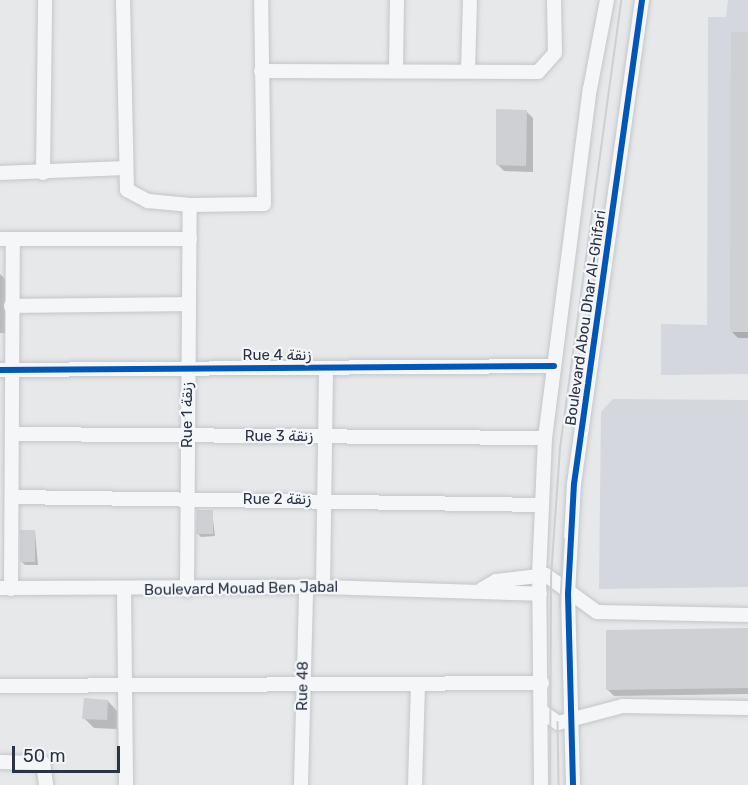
<!DOCTYPE html>
<html>
<head>
<meta charset="utf-8">
<style>
  body { margin:0 }
  #map { position:relative; width:748px; height:785px; overflow:hidden; background:#e6e8ea; font-family:Rubik,Vazirmatn,sans-serif }
  div>[style] { position:absolute }
  .built>* { inset:0; background:#d4d7dd }
  .shadow>* { inset:0; background:#0003 }
  .building>* { inset:0; background:#ced0d3 }
  .roads { filter:drop-shadow(0 0 2px #c4c6c8) drop-shadow(0 0 2px #c4c6c8) }
  .minor>* { height:14px; margin:-7px; padding:0 7px; transform-origin:7px; border-radius:7px; background:#f5f6f7 }
  .tram>* { height:1.5px; margin:-0.75px; padding:0 0.75px; transform-origin:0.75px; border-radius:0.75px; background:#cecfd2 }
  .cycleway>* { height:6px; margin:-3px; padding:0 3px; transform-origin:3px; border-radius:3px; background:#0057b8 }
  span { translate:-50% -50%; white-space:nowrap; text-align:center; line-height:1.15; -webkit-text-stroke:4.5px #f4f6f9; paint-order:stroke }
  .street-label { font-size:15px; color:#2b3445 }
  .scale { position:absolute; left:12px; top:746px; width:108px; height:27px; box-sizing:border-box; border:3px solid #2b3445; border-top:0; padding-left:8px; font-size:18px; line-height:21px; white-space:nowrap; color:#2b3445; -webkit-text-stroke:4px #f4f6f9; paint-order:stroke }
</style>
</head>
<body>
<div id="map">
  <div class="built">
    <div style="clip-path:polygon(728px 0,748px 0,748px 374px,661px 375px,661px 324px,707px 325px,708px 17px,726px 17px)"></div>
    <div style="clip-path:polygon(613px 399px,748px 400px,748px 587px,599px 589px,601px 412px)"></div>
  </div>
  <div class="shadow">
    <div style="clip-path:polygon(748px 33px,748px 338px,738px 338px,732px 332px)"></div>
    <div style="clip-path:polygon(526px 111px,533px 118px,533px 172px,504px 171px,497px 164px)"></div>
    <div style="clip-path:polygon(0 274px,7px 281px,8px 333px,0 333px)"></div>
    <div style="clip-path:polygon(212px 511px,215px 536px,201px 537px,198px 534px)"></div>
    <div style="clip-path:polygon(35px 531px,38px 565px,25px 565px,22px 562px)"></div>
    <div style="clip-path:polygon(748px 629px,748px 694px,614px 696px,607px 689px)"></div>
    <div style="clip-path:polygon(108px 701px,117px 711px,117px 729px,94px 728px,84px 718px)"></div>
  </div>
  <div class="building">
    <div style="clip-path:polygon(731px 32px,748px 32px,748px 332px,730px 332px)"></div>
    <div style="clip-path:polygon(496px 109px,527px 110px,526px 166px,496px 165px)"></div>
    <div style="clip-path:polygon(197px 510px,213px 510px,213px 534px,196px 534px)"></div>
    <div style="clip-path:polygon(20px 530px,35px 530px,35px 562px,20px 562px)"></div>
    <div style="clip-path:polygon(748px 628px,748px 688px,606px 690px,606px 630px)"></div>
    <div style="clip-path:polygon(84px 698px,108px 700px,107px 720px,82px 719px)"></div>
  </div>
  <div class="roads">
    <div class="minor">
      <div style="left:123px;top:0;width:190px;rotate:88.8deg"></div>
      <div style="left:127px;top:190px;width:24px;rotate:28deg"></div>
      <div style="left:148px;top:201px;width:42px;rotate:5.4deg"></div>
      <div style="left:190px;top:205px;width:74px;rotate:-0.8deg"></div>
      <div style="left:264px;top:204px;width:204px;rotate:-90.8deg"></div>
      <div style="left:396px;top:70px;width:70px;rotate:-89.2deg"></div>
      <div style="left:261px;top:71px;width:277px;rotate:0.2deg"></div>
      <div style="left:538px;top:72px;width:25px;rotate:-48deg"></div>
      <div style="left:555px;top:53px;width:53px;rotate:-91.1deg"></div>
      <div style="left:468px;top:71px;width:71px;rotate:-88.4deg"></div>
      <div style="left:0;top:173px;width:125px;rotate:-2.3deg"></div>
      <div style="left:43px;top:173px;width:173px;rotate:-89.3deg"></div>
      <div style="left:0;top:239px;width:190px"></div>
      <div style="left:11px;top:306px;width:178px;rotate:-0.6deg"></div>
      <div style="left:0;top:370px;width:554px;rotate:-0.41deg"></div>
      <div style="left:13px;top:434px;width:532px;rotate:0.43deg"></div>
      <div style="left:12px;top:497px;width:530px;rotate:0.86deg"></div>
      <div style="left:323px;top:587px;width:218px;rotate:-89.2deg"></div>
      <div style="left:0;top:588px;width:323px;rotate:-0.2deg"></div>
      <div style="left:323px;top:587px;width:217px;rotate:1.8deg"></div>
      <div style="left:11px;top:589px;width:350px;rotate:-89.7deg"></div>
      <div style="left:482px;top:589px;width:16px;rotate:-30deg"></div>
      <div style="left:496px;top:581px;width:50px;rotate:-6.8deg"></div>
      <div style="left:546px;top:575px;width:63px;rotate:36deg"></div>
      <div style="left:597px;top:612px;width:151px;rotate:1.1deg"></div>
      <div style="left:187px;top:590px;width:385px;rotate:-89.6deg"></div>
      <div style="left:124px;top:591px;width:194px;rotate:89.4deg"></div>
      <div style="left:0;top:686px;width:542px;rotate:-0.32deg"></div>
      <div style="left:541px;top:711px;width:21px;rotate:35deg"></div>
      <div style="left:558px;top:723px;width:67px;rotate:-14.7deg"></div>
      <div style="left:623px;top:706px;width:125px;rotate:0.9deg"></div>
      <div style="left:0;top:762px;width:43px;rotate:1.3deg"></div>
      <div style="left:43px;top:763px;width:22px;rotate:82deg"></div>
      <div style="left:301px;top:785px;width:197px;rotate:-88.5deg"></div>
      <div style="left:415px;top:785px;width:99px;rotate:-88.3deg"></div>
      <div style="left:541px;top:785px;width:210px;rotate:-90.5deg"></div>
      <div style="left:539px;top:575px;width:137px;rotate:-87.5deg"></div>
      <div style="left:545px;top:438px;width:352px;rotate:-82.7deg"></div>
      <div style="left:590px;top:89px;width:91px;rotate:-79.2deg"></div>
      <div style="left:573px;top:785px;width:191px;rotate:-91.5deg"></div>
      <div style="left:568px;top:594px;width:110px;rotate:-86.9deg"></div>
      <div style="left:574px;top:484px;width:489px;rotate:-82deg"></div>
    </div>
  </div>
  <div class="tram">
    <div style="left:560px;top:608px;width:69px;rotate:-86.7deg"></div>
    <div style="left:558px;top:722px;width:63px;rotate:89.1deg"></div>
    <div style="left:550px;top:785px;width:208px;rotate:-89.7deg"></div>
    <div style="left:551px;top:577px;width:129px;rotate:-86deg"></div>
    <div style="left:560px;top:448px;width:452px;rotate:-82.2deg"></div>
  </div>
  <div class="cycleway">
    <div style="left:0;top:370px;width:554px;rotate:-0.41deg"></div>
    <div style="left:573px;top:785px;width:191px;rotate:-91.5deg"></div>
    <div style="left:568px;top:594px;width:110px;rotate:-86.9deg"></div>
    <div style="left:574px;top:484px;width:489px;rotate:-82deg"></div>
  </div>
  <div class="street-label">
    <span style="left:586px;top:318px;rotate:-82deg">Boulevard Abou Dhar Al-Ghifari</span>
    <span style="left:277px;top:356px">Rue 4 زنقة</span>
    <span style="left:188px;top:415px;rotate:-90deg">Rue 1 زنقة</span>
    <span style="left:279px;top:437px">Rue 3 زنقة</span>
    <span style="left:277px;top:500px">Rue 2 زنقة</span>
    <span style="left:241px;top:589px;rotate:-1deg">Boulevard Mouad Ben Jabal</span>
    <span style="left:303px;top:686px;rotate:-89deg">Rue 48</span>
  </div>
  <div class="scale">50 m</div>
</div>
</body>
</html>
